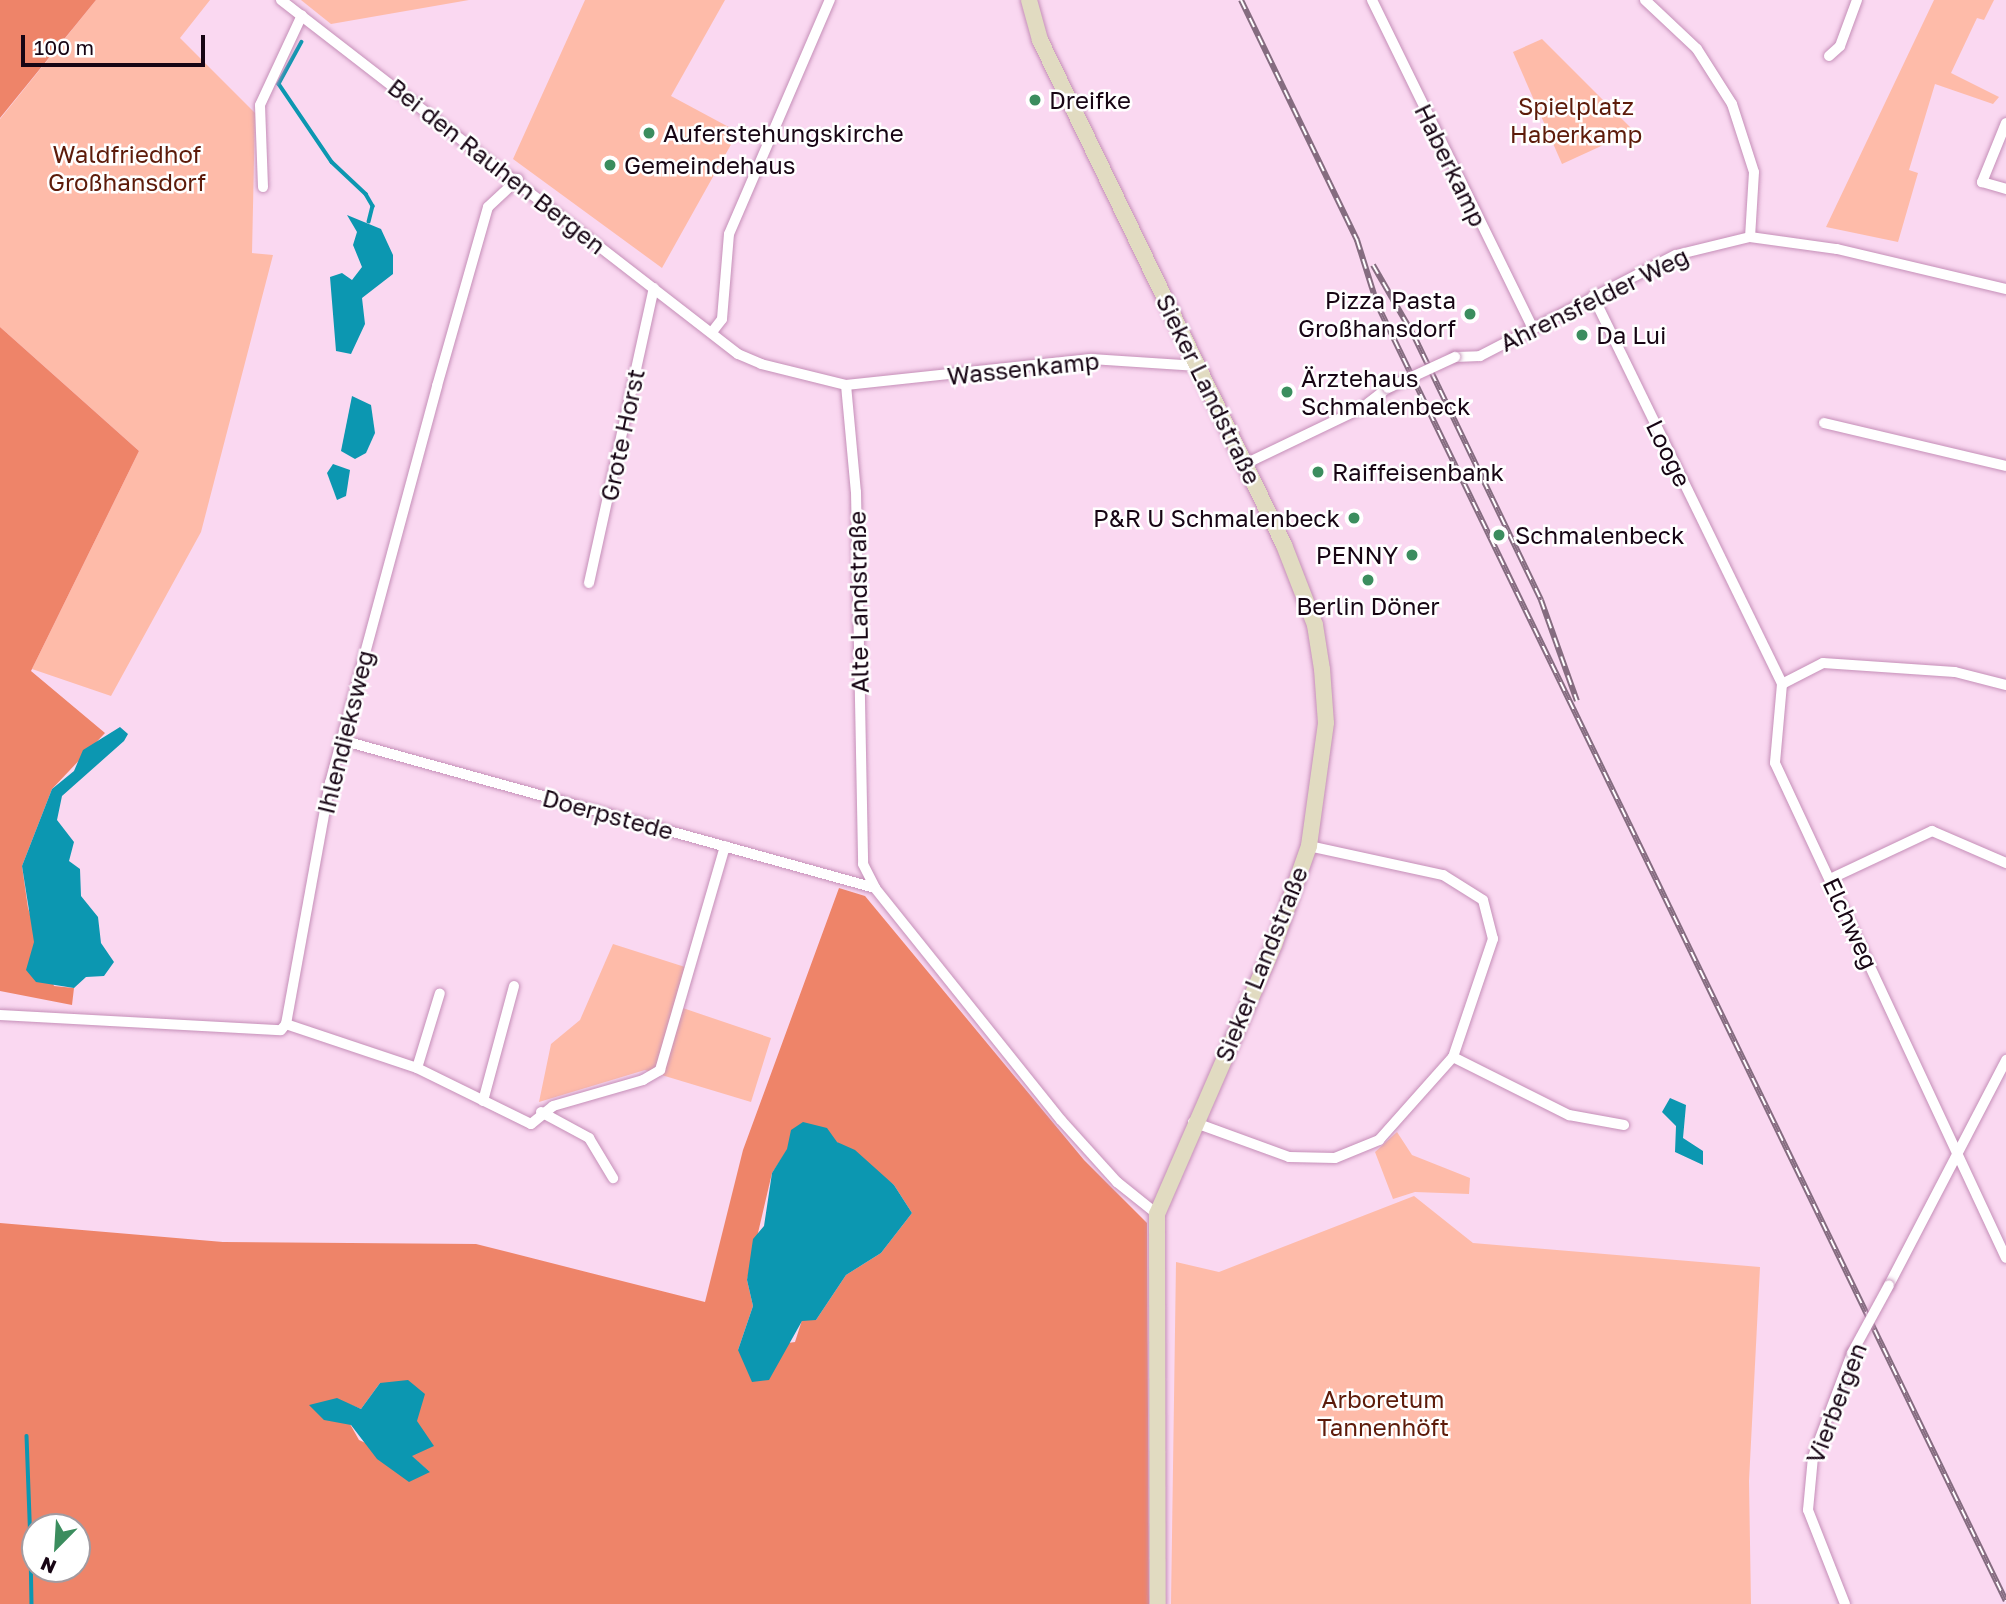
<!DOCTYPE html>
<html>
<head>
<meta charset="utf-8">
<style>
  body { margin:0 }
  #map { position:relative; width:2006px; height:1604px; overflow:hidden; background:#fad8f1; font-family:"Golos Text",sans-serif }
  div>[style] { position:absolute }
  .green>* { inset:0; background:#febba9 }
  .forest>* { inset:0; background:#ee8469 }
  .water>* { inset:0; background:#0c97b1 }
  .stream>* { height:3.5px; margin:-1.75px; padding:0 1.75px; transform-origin:1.75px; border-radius:1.75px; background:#0c97b1 }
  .roads { filter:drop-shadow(0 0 2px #c58fb8) drop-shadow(0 0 2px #c58fb8) }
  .street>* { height:10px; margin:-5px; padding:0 5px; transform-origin:5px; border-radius:5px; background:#fff }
  .secondary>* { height:16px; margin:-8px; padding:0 8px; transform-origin:8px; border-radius:8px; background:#e1dbc1 }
  .rail>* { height:6px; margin-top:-3px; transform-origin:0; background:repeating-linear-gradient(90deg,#fff 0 10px,#856c80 0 20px); box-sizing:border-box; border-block:2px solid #856c80 }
  .bridges { filter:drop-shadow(0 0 2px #c58fb8) drop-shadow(0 0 2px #c58fb8) }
  .street-bridge>* { height:10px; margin:-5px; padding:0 5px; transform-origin:5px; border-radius:5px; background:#fff }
  .dots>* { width:19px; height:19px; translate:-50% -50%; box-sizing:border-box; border:4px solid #fff; border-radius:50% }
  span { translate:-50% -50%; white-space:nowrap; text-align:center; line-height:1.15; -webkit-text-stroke:5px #fff; paint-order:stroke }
  .poi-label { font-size:24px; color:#170514 }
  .left { translate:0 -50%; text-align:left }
  .right { translate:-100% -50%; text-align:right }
  .park-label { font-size:24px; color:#5d1b0a }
  .street-label { font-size:24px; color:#170514 }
  .north { position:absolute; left:21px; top:1513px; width:70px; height:70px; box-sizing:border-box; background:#fff; border:2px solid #a29ba1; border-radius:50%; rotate:204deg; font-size:19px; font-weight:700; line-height:28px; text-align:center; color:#170514 }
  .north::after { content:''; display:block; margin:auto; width:24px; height:32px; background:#3b8d5e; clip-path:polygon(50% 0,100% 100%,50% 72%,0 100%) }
  .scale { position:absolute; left:21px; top:35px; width:184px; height:32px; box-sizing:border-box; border:4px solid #170514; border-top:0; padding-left:9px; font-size:21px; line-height:24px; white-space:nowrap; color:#170514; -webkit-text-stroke:5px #fff; paint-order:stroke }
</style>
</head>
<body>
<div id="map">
  <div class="green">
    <div style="clip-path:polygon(96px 0,210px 0,180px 38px,255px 113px,252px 253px,273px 255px,201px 532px,111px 696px,32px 669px,139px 451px,0 327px,0 119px)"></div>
    <div style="clip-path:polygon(301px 0,469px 0,331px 24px)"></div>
    <div style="clip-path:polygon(585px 0,725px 0,671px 96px,738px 132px,662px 268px,513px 159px)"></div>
    <div style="clip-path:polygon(1934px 0,1994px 0,1984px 20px,1977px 18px,1951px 73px,1999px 97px,1993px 104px,1935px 84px,1909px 170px,1918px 173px,1898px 242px,1826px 227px)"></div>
    <div style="clip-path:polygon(1542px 39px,1634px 131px,1562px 164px,1513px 52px)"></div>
    <div style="clip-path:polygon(613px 944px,685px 967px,674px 1005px,771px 1038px,751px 1102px,645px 1070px,539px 1102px,551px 1044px,580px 1020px)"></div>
    <div style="clip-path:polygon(1397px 1132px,1412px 1155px,1470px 1178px,1469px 1194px,1415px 1192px,1393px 1199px,1375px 1152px)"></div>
    <div style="clip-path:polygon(1414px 1196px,1473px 1243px,1760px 1267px,1749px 1481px,1751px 1604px,1171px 1604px,1176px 1262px,1219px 1272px)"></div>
  </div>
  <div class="forest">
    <div style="clip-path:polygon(0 0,96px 0,0 118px)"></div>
    <div style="clip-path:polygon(0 327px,139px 451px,31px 671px,105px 733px,52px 789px,22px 866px,28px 908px,54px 986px,74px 988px,72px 1005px,0 991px)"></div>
    <div style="clip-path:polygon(evenodd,839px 888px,865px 896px,1084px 1160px,1147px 1223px,1149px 1604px,0 1604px,0 1223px,223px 1242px,476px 1244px,705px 1302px,743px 1150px,839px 888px,837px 1142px,894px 1185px,912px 1213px,881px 1253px,846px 1275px,816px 1320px,802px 1320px,795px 1342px,738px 1350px,753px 1306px,747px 1280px,772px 1173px,788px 1149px,837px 1142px,839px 888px,380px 1383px,411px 1456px,430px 1472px,359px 1440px,336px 1399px,361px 1409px,380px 1383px,839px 888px,35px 1527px,77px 1527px,77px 1569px,35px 1569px,35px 1527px)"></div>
  </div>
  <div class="water">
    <div style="clip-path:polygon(347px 215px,381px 229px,393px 255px,393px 274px,362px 298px,365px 324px,351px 354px,336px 351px,330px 277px,342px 273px,352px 280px,362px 267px,353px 245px,357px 232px)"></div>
    <div style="clip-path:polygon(352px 396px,371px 405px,375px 433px,366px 453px,355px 459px,341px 451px)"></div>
    <div style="clip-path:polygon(333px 464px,350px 470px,346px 496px,337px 500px,327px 473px)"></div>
    <div style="clip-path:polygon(120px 727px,128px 734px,124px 741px,62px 796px,57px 820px,74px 842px,69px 861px,80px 869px,81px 896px,98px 917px,101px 943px,114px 962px,104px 976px,86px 977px,74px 988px,36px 982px,26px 970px,34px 942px,22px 866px,52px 789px,74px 771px,83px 750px)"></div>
    <div style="clip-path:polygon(1670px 1098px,1686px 1105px,1683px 1138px,1703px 1151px,1703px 1165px,1675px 1152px,1676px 1126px,1662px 1112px)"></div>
    <div style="clip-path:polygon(803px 1122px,827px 1128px,837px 1142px,855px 1150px,894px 1185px,912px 1213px,881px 1253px,846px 1275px,816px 1320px,802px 1321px,769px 1380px,752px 1382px,738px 1350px,753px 1306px,747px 1280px,753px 1239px,764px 1226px,772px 1173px,787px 1149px,791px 1130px)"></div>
    <div style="clip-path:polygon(408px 1380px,425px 1394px,417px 1421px,434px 1446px,412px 1456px,430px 1472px,409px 1482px,377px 1459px,351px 1425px,324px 1420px,309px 1405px,337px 1398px,361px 1409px,380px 1383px)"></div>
  </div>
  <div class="stream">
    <div style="left:302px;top:42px;width:48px;rotate:118.7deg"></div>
    <div style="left:279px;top:84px;width:94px;rotate:55.8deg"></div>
    <div style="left:332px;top:162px;width:47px;rotate:43.3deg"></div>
    <div style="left:366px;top:194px;width:14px;rotate:60deg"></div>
    <div style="left:373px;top:206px;width:16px;rotate:104deg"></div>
    <div style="left:27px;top:1436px;width:109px;rotate:87.9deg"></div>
    <div style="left:31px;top:1548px;width:56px;rotate:89deg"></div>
  </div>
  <div class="roads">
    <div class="street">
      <div style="left:281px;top:0;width:578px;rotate:37.76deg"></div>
      <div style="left:738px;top:354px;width:25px;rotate:23deg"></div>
      <div style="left:761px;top:364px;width:88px;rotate:13.9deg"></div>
      <div style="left:846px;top:385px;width:246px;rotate:-6.1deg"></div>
      <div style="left:1091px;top:359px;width:107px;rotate:3.7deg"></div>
      <div style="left:1372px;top:0;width:365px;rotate:63.9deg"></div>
      <div style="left:1645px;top:0;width:71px;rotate:43.3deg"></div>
      <div style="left:1697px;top:49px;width:65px;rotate:57.5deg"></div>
      <div style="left:1732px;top:104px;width:71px;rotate:72.1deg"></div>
      <div style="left:1754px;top:172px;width:65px;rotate:93.5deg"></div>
      <div style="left:1829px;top:56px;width:15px;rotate:-42deg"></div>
      <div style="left:1840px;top:46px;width:49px;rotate:-69.7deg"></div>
      <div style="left:2006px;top:123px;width:64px;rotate:112.1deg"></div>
      <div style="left:1982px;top:182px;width:25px;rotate:16deg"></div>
      <div style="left:263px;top:187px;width:82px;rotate:-92.1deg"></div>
      <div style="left:260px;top:105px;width:99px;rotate:-65deg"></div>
      <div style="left:1593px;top:296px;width:432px;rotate:64deg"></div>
      <div style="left:712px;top:332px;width:16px;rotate:-52deg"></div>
      <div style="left:722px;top:319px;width:85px;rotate:-85.3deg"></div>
      <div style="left:729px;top:234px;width:255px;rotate:-66.7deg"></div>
      <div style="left:1455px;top:357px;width:25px;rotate:-2deg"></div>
      <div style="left:1480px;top:356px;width:220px;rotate:-27.3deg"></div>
      <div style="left:1676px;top:255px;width:76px;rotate:-13.7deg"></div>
      <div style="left:1750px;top:237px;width:88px;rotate:7.9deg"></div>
      <div style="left:1837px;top:249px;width:174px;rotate:13.3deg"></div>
      <div style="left:846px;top:385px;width:107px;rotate:84.7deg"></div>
      <div style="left:856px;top:492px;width:372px;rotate:88.9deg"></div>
      <div style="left:863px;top:864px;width:27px;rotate:63deg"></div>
      <div style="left:875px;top:888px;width:297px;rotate:51.3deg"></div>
      <div style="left:1061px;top:1120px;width:84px;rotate:47.9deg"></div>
      <div style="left:1117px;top:1182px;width:51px;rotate:38.7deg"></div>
      <div style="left:1824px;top:423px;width:187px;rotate:13.3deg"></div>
      <div style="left:1245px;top:464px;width:130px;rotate:-25.6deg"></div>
      <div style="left:1362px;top:408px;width:33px;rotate:-38deg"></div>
      <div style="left:589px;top:583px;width:302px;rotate:-77.6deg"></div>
      <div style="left:1782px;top:684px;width:79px;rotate:95.1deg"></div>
      <div style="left:1775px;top:763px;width:546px;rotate:64.98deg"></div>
      <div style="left:1782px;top:684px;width:46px;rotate:-27.1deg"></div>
      <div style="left:1823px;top:663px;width:132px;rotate:3.9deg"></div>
      <div style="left:1955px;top:672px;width:53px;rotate:14.3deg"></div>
      <div style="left:341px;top:740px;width:554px;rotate:15.49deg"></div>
      <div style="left:1830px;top:879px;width:113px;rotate:-25.2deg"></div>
      <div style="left:1932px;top:831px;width:81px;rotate:23.4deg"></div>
      <div style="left:0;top:1015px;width:281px;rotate:3.1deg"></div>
      <div style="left:281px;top:1030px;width:8px;rotate:-50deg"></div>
      <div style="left:286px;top:1024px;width:245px;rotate:-79.7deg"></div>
      <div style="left:330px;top:783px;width:411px;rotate:-74.9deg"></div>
      <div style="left:437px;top:386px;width:186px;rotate:-74.1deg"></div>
      <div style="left:488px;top:207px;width:41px;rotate:-43deg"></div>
      <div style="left:286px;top:1024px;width:138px;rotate:18.6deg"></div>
      <div style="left:417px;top:1068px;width:127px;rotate:26.2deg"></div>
      <div style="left:531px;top:1124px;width:28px;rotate:-39deg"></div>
      <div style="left:553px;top:1106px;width:94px;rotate:-16.1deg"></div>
      <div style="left:643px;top:1080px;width:20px;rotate:-30deg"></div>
      <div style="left:660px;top:1070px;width:233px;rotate:-73.8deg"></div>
      <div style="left:1453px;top:1057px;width:130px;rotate:26.6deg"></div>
      <div style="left:1569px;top:1115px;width:56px;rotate:10.3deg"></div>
      <div style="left:417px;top:1068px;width:78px;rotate:-73deg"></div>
      <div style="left:483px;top:1101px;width:119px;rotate:-74.9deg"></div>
      <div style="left:541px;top:1112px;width:55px;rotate:28.4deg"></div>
      <div style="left:589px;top:1138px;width:47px;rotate:59deg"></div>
      <div style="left:1193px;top:1122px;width:102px;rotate:20deg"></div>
      <div style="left:1289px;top:1157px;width:46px;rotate:1.2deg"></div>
      <div style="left:1335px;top:1158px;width:48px;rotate:-22.2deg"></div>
      <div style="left:1379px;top:1140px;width:111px;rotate:-48.3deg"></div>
      <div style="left:1453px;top:1057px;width:125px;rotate:-71.3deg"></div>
      <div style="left:1493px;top:939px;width:40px;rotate:-104.4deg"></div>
      <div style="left:1483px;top:900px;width:47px;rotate:-148deg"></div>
      <div style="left:1443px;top:875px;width:137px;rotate:-167.8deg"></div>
      <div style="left:1889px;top:1285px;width:254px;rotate:-62.5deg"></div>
      <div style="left:1845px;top:1604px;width:101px;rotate:-111.5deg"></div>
      <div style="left:1808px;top:1510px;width:53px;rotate:-84.6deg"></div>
      <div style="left:1813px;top:1457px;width:111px;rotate:-69.4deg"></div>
    </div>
    <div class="secondary">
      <div style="left:1029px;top:0;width:41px;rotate:74.6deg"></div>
      <div style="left:1040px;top:40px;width:561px;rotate:64.21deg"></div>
      <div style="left:1284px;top:545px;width:86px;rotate:68.8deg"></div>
      <div style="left:1315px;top:625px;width:45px;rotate:81deg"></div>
      <div style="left:1322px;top:669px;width:54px;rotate:85.8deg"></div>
      <div style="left:1326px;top:723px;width:124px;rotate:97.9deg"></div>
      <div style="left:1309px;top:846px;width:105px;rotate:109.5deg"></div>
      <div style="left:1274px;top:945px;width:293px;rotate:113.5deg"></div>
      <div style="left:1157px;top:1214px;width:390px;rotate:89.9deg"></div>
    </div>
  </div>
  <div class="rail">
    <div style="left:1241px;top:0;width:267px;rotate:64.2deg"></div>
    <div style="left:1357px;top:240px;width:67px;rotate:72.6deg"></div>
    <div style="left:1377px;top:304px;width:1441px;rotate:64.13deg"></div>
    <div style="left:1373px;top:265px;width:82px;rotate:60deg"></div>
    <div style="left:1414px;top:336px;width:293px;rotate:64.3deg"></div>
    <div style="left:1541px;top:600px;width:107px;rotate:70.4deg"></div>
  </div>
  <div class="bridges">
    <div class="street-bridge">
      <div style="left:1388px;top:388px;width:74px;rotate:-24.8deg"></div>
      <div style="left:1852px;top:1353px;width:77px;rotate:-61.4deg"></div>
    </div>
  </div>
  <div class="dots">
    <div style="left:1035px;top:100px;background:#3b8d5e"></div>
    <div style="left:649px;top:133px;background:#3b8d5e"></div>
    <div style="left:610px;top:165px;background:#3b8d5e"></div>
    <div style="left:1470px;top:314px;background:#3b8d5e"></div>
    <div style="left:1582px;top:335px;background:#3b8d5e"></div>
    <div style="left:1287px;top:392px;background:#3b8d5e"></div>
    <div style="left:1318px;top:472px;background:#3b8d5e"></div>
    <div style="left:1354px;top:518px;background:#3b8d5e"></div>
    <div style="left:1499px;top:535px;background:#3b8d5e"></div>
    <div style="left:1412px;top:555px;background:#3b8d5e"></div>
    <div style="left:1368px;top:580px;background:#3b8d5e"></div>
  </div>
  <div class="poi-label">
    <span class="left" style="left:1049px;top:100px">Dreifke</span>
    <span class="left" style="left:663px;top:133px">Auferstehungskirche</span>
    <span class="left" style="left:624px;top:165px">Gemeindehaus</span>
    <span class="right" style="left:1456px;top:314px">Pizza Pasta<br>Großhansdorf</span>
    <span class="left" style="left:1596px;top:335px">Da Lui</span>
    <span class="left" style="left:1301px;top:392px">Ärztehaus<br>Schmalenbeck</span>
    <span class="left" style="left:1332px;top:472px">Raiffeisenbank</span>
    <span class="right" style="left:1340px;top:518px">P&amp;R U Schmalenbeck</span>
    <span class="left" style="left:1515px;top:535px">Schmalenbeck</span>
    <span class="right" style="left:1398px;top:555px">PENNY</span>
    <span style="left:1368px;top:606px">Berlin Döner</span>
  </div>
  <div class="park-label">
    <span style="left:1576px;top:120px">Spielplatz<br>Haberkamp</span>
    <span style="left:127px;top:168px">Waldfriedhof<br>Großhansdorf</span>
    <span style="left:1383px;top:1413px">Arboretum<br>Tannenhöft</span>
  </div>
  <div class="street-label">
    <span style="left:1451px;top:165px;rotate:64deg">Haberkamp</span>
    <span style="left:497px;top:166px;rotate:38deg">Bei den Rauhen Bergen</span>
    <span style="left:1594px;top:299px;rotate:-26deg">Ahrensfelder Weg</span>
    <span style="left:1023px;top:368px;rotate:-6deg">Wassenkamp</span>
    <span style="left:1209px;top:389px;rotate:64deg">Sieker Landstraße</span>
    <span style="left:622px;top:435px;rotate:-78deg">Grote Horst</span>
    <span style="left:1669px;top:453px;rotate:64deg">Looge</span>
    <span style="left:858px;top:602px;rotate:-91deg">Alte Landstraße</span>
    <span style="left:345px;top:732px;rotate:-76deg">Ihlendieksweg</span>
    <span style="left:608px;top:814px;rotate:15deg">Doerpstede</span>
    <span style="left:1851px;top:923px;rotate:65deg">Elchweg</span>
    <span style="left:1261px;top:964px;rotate:-68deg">Sieker Landstraße</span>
    <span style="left:1836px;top:1403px;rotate:-69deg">Vierbergen</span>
  </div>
  <div class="north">N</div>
  <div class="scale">100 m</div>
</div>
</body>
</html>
